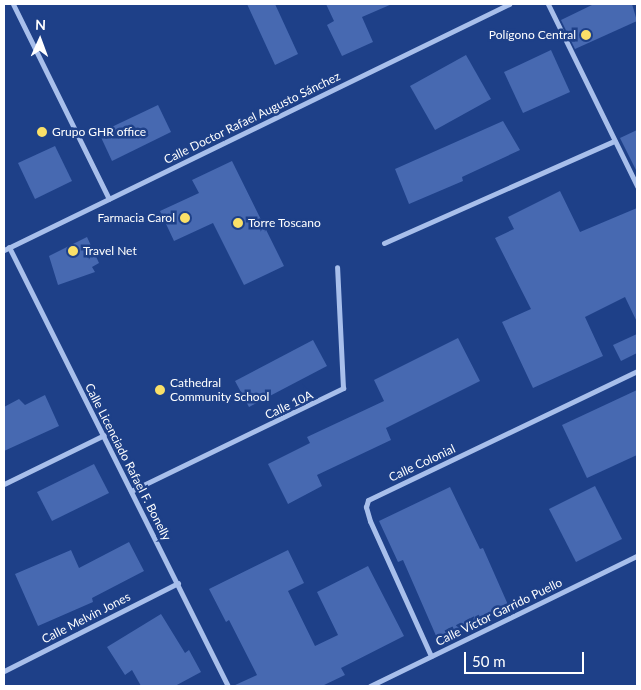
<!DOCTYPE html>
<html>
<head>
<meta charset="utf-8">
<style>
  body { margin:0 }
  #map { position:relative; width:641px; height:690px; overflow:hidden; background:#1e4088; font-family:Lato,sans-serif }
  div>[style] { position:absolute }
  .building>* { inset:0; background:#4769b1 }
  .minor>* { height:5px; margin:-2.5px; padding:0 2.5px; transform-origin:2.5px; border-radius:2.5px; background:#a8bfeb }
  .dots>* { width:14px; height:14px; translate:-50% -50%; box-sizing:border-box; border:2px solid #1e4088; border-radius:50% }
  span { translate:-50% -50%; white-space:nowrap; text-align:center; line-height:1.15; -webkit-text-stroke:5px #1e4088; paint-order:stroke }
  .poi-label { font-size:12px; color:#fff }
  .right { translate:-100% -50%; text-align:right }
  .left { translate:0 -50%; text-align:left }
  .street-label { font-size:12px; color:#fff }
  .frame { position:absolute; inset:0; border:5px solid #fff; pointer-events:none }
  .north { position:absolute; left:15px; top:15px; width:50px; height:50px; -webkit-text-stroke:4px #1e4088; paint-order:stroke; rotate:2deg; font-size:14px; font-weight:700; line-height:20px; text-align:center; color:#fff }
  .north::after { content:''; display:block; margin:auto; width:18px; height:22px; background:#fff; clip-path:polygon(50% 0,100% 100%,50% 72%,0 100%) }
  .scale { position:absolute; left:464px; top:652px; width:120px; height:22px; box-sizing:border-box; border:2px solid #fff; border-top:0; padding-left:6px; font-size:15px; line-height:18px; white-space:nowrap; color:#fff; -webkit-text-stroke:4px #1e4088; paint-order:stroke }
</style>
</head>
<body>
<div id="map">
  <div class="building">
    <div style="clip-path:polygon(247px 4px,275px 4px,298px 54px,275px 65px)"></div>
    <div style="clip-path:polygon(326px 4px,392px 4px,362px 17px,373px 42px,342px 56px,327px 25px,334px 21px)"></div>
    <div style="clip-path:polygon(594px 4px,632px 4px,637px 21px,575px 49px,561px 20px)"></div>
    <div style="clip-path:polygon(551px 50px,570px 92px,523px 113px,504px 72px)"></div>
    <div style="clip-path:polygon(466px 55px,491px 99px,435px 130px,410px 86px)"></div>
    <div style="clip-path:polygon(158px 105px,171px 132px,112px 161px,99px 133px)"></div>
    <div style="clip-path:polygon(503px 121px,520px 150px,462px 177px,463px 181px,409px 204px,395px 169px)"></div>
    <div style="clip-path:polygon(637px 130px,637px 172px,620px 138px)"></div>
    <div style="clip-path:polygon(55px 146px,72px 181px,35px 199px,18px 163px)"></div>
    <div style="clip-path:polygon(232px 161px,284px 266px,244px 285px,213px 223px,174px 241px,160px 211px,199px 193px,192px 180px)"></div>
    <div style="clip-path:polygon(560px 191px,580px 232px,637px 208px,637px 322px,625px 297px,585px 317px,603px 356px,533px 388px,502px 322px,531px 309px,495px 238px,514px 229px,508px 217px)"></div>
    <div style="clip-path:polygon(87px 237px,99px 263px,92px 267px,95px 272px,58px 285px,49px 256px)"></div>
    <div style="clip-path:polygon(637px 334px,637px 353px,621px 361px,613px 345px)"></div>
    <div style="clip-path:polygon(458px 338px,480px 381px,386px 428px,391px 440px,317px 475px,322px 486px,288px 504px,268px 464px,310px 443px,307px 437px,384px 401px,374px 380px)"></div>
    <div style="clip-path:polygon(313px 340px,327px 366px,249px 407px,235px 381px)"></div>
    <div style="clip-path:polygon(637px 390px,637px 455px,587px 478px,562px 425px)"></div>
    <div style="clip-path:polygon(45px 395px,59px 426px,4px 451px,4px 407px,19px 399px,25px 405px)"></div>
    <div style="clip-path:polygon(94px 464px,109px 493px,52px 521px,37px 492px)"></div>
    <div style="clip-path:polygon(595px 486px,622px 539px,576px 562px,549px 509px)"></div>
    <div style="clip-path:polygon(450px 487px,480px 549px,483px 548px,509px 607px,437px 638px,403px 560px,398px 562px,379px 521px)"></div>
    <div style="clip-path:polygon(129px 542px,144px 571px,92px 598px,93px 602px,38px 626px,15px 574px,71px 550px,79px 568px)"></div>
    <div style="clip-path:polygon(288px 550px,304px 583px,288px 591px,315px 646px,338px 635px,317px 592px,368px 566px,404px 636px,341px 668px,345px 675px,322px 686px,233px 686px,257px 675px,229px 620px,226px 622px,209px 589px)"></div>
    <div style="clip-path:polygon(161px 614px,185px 653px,189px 650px,201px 672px,175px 686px,141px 686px,132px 670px,125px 675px,107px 647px)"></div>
  </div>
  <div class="minor">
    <div style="left:13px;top:4px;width:217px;rotate:63.8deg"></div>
    <div style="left:548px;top:4px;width:203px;rotate:63.9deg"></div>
    <div style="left:384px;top:243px;width:252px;rotate:-23.9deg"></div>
    <div style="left:9px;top:247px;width:491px;rotate:63.5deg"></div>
    <div style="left:4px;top:250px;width:562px;rotate:-25.97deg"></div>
    <div style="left:4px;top:484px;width:111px;rotate:-26.1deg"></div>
    <div style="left:131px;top:491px;width:236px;rotate:-25.9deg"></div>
    <div style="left:343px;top:388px;width:121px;rotate:-92.8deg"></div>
    <div style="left:431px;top:656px;width:148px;rotate:-114.3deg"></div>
    <div style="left:370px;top:521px;width:15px;rotate:-106deg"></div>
    <div style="left:366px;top:507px;width:7px;rotate:-74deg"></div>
    <div style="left:368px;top:500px;width:298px;rotate:-25.6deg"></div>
    <div style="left:4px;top:671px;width:195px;rotate:-26.8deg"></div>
    <div style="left:370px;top:686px;width:297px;rotate:-26deg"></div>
  </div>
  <div class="dots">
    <div style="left:586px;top:35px;background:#fae068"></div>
    <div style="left:42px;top:132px;background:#fae068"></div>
    <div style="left:185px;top:218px;background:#fae068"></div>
    <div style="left:238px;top:223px;background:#fae068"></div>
    <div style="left:73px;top:251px;background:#fae068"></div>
    <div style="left:160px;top:390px;background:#fae068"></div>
  </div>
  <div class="poi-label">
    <span class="right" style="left:576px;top:35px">Polígono Central</span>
    <span class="left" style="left:52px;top:132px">Grupo GHR office</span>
    <span class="right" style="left:175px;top:218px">Farmacia Carol</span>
    <span class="left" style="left:248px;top:223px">Torre Toscano</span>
    <span class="left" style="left:83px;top:251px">Travel Net</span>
    <span class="left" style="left:170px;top:390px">Cathedral<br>Community School</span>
  </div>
  <div class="street-label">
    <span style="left:252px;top:118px;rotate:-26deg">Calle Doctor Rafael Augusto Sánchez</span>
    <span style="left:289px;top:405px;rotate:-25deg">Calle 10A</span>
    <span style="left:128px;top:462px;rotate:63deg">Calle Licenciado Rafael F. Bonelly</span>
    <span style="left:422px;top:463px;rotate:-25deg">Calle Colonial</span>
    <span style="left:499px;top:612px;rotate:-26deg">Calle Víctor Garrido Puello</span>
    <span style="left:86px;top:618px;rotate:-27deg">Calle Melvin Jones</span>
  </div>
  <div class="frame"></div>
  <div class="north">N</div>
  <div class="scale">50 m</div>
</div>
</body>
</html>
